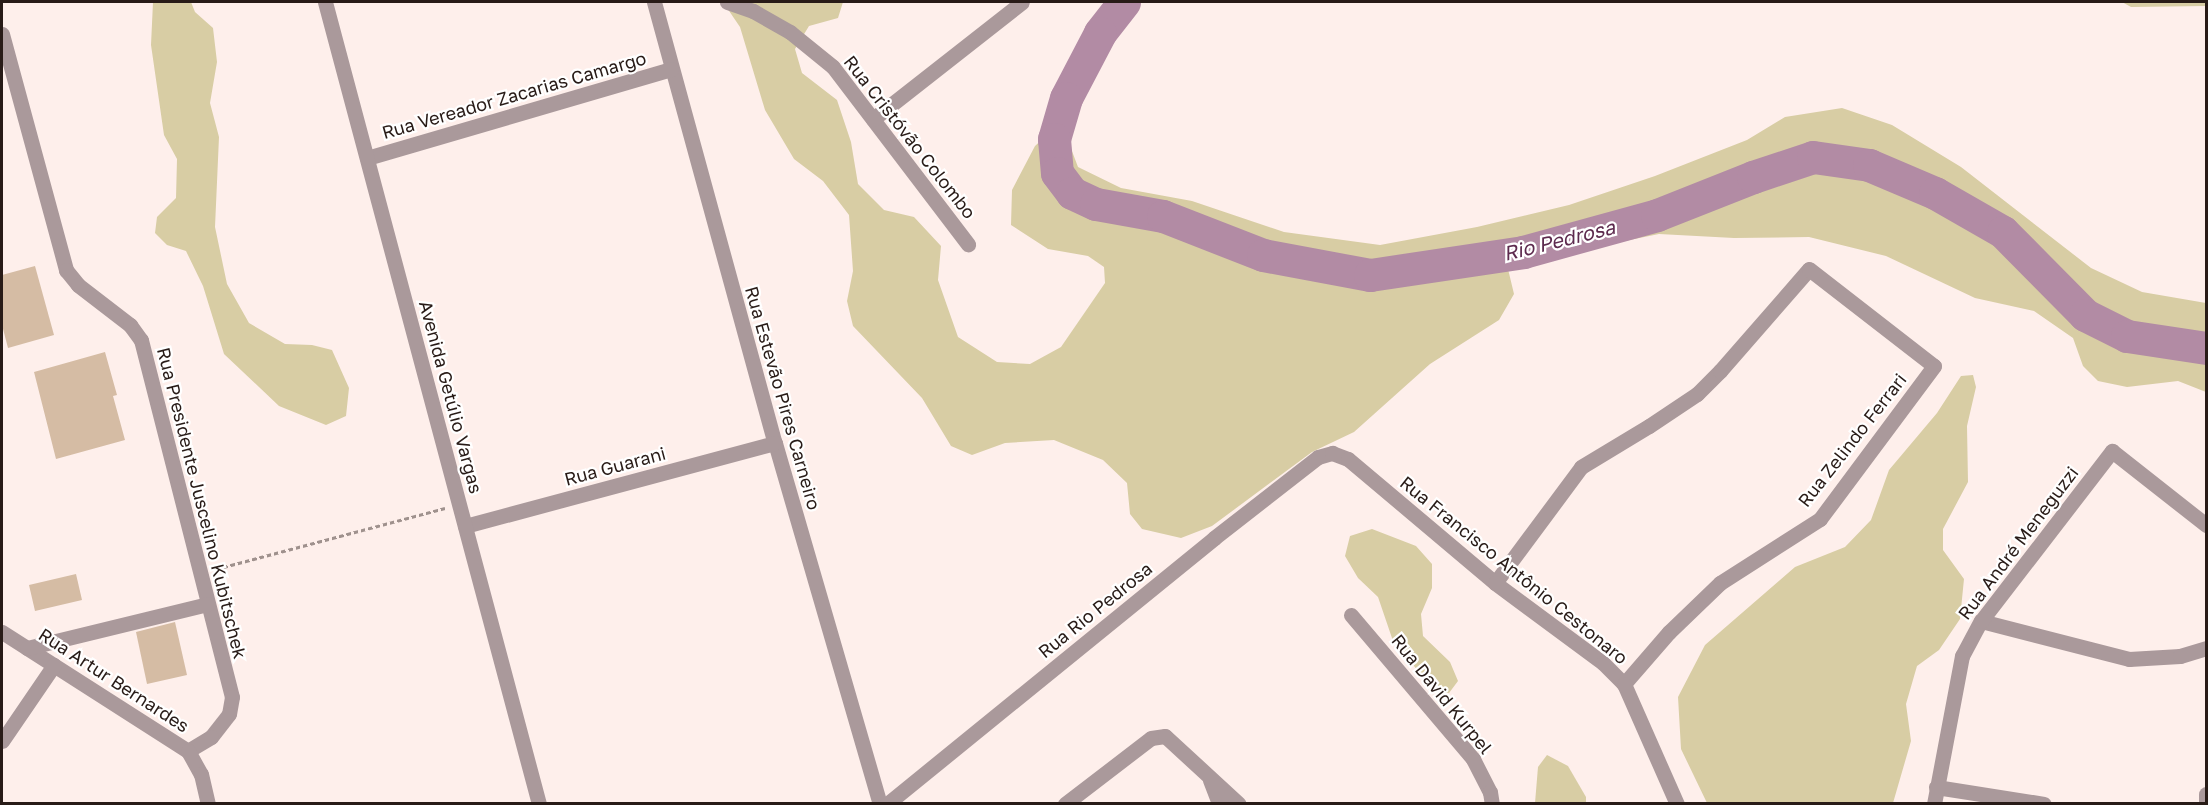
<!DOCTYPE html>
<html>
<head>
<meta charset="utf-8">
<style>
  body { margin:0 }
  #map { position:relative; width:2208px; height:805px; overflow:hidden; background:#feefeb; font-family:"Golos Text",sans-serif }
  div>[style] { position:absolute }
  .green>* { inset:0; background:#d8cda4 }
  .river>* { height:33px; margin:-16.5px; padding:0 16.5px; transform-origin:16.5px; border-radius:16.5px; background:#b28ba4 }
  .building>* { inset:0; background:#d5bca4 }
  .path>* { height:3px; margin-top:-1.5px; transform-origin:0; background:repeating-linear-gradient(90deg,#9f918d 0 4.5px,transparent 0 7.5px) }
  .minor>* { height:15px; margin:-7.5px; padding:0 7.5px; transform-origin:7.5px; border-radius:7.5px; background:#aa999b }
  .tertiary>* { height:15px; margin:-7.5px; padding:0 7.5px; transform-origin:7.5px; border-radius:7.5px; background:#aa999b }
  span { translate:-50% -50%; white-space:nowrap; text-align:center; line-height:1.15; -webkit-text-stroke:4.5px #fff; paint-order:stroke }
  .street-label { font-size:18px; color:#281b17 }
  .water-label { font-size:20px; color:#5d2a4e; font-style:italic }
  .frame { position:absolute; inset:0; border:3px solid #281b17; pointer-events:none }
</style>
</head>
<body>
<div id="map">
  <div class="green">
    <div style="clip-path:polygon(153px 2px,191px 2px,195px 12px,213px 28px,217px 62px,210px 103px,219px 137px,215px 227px,227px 284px,249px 323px,285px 344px,312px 345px,332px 350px,349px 388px,346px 416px,326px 425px,279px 406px,224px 354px,203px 286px,186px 251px,167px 245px,155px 233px,157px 217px,176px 198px,177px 159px,164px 135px,151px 45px)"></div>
    <div style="clip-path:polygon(723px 2px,843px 2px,838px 18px,809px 26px,795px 49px,802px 73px,837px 100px,851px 142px,858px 184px,884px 210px,914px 217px,941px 246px,938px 280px,958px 337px,997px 362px,1030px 364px,1061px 347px,1105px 283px,1104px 267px,1088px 256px,1048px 249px,1011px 225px,1012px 190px,1035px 146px,1050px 132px,1067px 138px,1078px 167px,1121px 188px,1192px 201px,1284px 232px,1380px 245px,1477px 227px,1569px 205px,1655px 176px,1747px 140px,1785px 117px,1842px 108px,1892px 125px,1961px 167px,2091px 268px,2142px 292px,2206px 303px,2206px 392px,2178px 381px,2127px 387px,2098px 381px,2083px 366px,2073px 338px,2034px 311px,1975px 298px,1886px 256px,1809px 237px,1734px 238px,1659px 234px,1561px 254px,1517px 259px,1508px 269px,1514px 294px,1499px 320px,1430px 364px,1354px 432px,1312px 452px,1212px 526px,1181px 538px,1142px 529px,1130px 514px,1127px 483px,1103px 460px,1054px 440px,1005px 443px,972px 455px,951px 446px,922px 398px,853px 326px,847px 301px,853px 271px,849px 215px,823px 181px,794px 159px,765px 110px,740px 27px)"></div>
    <div style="clip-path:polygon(2122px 2px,2206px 2px,2206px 6px,2131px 7px)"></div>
    <div style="clip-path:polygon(1973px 375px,1976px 387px,1967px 426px,1968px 482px,1943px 529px,1943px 550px,1964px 579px,1960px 619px,1939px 650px,1917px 666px,1906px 704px,1911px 741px,1893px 803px,1707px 803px,1681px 749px,1678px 697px,1705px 645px,1795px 567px,1845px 547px,1871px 520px,1889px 470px,1937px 413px,1961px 376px)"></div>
    <div style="clip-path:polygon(1372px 529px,1416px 546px,1432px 564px,1432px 588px,1421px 614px,1423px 636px,1450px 662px,1458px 681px,1449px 693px,1435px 691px,1393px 641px,1378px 597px,1358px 578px,1345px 556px,1350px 536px)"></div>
    <div style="clip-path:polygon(1547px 755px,1568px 766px,1586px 797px,1586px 803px,1535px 803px,1538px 767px)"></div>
  </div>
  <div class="river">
    <div style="left:1124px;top:2px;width:39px;rotate:128deg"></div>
    <div style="left:1100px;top:33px;width:73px;rotate:117.6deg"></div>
    <div style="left:1066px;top:98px;width:43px;rotate:106.3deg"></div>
    <div style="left:1054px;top:139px;width:34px;rotate:85deg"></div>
    <div style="left:1057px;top:173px;width:25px;rotate:53deg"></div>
    <div style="left:1072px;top:193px;width:26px;rotate:25deg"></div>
    <div style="left:1096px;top:204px;width:68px;rotate:10.2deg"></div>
    <div style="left:1163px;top:216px;width:107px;rotate:21.3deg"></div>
    <div style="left:1263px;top:255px;width:109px;rotate:10.6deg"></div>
    <div style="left:1370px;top:275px;width:155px;rotate:-8.5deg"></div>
    <div style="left:1523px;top:252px;width:139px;rotate:-15.4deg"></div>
    <div style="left:1657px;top:215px;width:103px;rotate:-21.6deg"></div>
    <div style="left:1753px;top:177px;width:63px;rotate:-18.4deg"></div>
    <div style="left:1813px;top:157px;width:57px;rotate:8.1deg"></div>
    <div style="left:1869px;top:165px;width:72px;rotate:23deg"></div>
    <div style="left:1935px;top:193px;width:78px;rotate:29.8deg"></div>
    <div style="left:2003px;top:232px;width:117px;rotate:45.3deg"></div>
    <div style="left:2085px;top:315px;width:47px;rotate:26.6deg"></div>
    <div style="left:2127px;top:336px;width:80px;rotate:8.6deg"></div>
  </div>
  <div class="building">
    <div style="clip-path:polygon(35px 266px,54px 335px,8px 348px,2px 325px,2px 275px)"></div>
    <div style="clip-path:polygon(105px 352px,117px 395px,113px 396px,125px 440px,56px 459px,34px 372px)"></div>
    <div style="clip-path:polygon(76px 574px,82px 600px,35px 611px,29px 585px)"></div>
    <div style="clip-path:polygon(175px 622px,187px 675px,147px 684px,136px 632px)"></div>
  </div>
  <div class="path">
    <div style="left:216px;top:569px;width:237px;rotate:-14.9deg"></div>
  </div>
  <div class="minor">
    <div style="left:654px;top:2px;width:457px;rotate:74.7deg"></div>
    <div style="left:775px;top:443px;width:376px;rotate:73.8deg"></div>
    <div style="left:727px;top:2px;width:28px;rotate:19deg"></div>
    <div style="left:753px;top:11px;width:43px;rotate:29.6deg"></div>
    <div style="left:790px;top:32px;width:55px;rotate:39.1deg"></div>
    <div style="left:833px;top:67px;width:223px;rotate:52.7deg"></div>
    <div style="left:2px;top:34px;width:245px;rotate:74.8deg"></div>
    <div style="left:66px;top:270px;width:19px;rotate:51deg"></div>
    <div style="left:78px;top:285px;width:66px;rotate:37.6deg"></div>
    <div style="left:130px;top:325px;width:19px;rotate:54deg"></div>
    <div style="left:141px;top:340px;width:368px;rotate:75.7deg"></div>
    <div style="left:232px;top:697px;width:17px;rotate:100deg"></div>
    <div style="left:229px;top:714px;width:29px;rotate:128deg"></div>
    <div style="left:211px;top:737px;width:27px;rotate:149deg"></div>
    <div style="left:873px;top:119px;width:189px;rotate:-38.1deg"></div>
    <div style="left:367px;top:158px;width:317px;rotate:-16.3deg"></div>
    <div style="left:465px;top:526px;width:321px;rotate:-15deg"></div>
    <div style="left:1495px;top:583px;width:144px;rotate:-53.4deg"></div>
    <div style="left:1581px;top:467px;width:79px;rotate:-31.1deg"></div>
    <div style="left:1649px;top:426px;width:58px;rotate:-33.7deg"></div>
    <div style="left:1697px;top:394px;width:33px;rotate:-45deg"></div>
    <div style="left:1720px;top:371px;width:135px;rotate:-48.9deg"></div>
    <div style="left:1809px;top:269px;width:158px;rotate:37.8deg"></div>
    <div style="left:1934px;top:366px;width:191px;rotate:126.7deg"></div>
    <div style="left:1820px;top:519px;width:119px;rotate:147.4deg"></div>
    <div style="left:1720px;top:583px;width:71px;rotate:136.1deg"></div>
    <div style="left:1669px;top:632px;width:69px;rotate:130.9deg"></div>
    <div style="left:1351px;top:615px;width:189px;rotate:49.7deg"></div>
    <div style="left:1473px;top:759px;width:37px;rotate:63deg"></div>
    <div style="left:1490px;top:792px;width:12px;rotate:81deg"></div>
    <div style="left:1981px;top:621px;width:153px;rotate:14.4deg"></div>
    <div style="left:2129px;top:659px;width:51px;rotate:-3.4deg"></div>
    <div style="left:2180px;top:656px;width:27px;rotate:-17deg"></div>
    <div style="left:2px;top:632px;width:221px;rotate:32.6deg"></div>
    <div style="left:188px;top:751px;width:26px;rotate:61deg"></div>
    <div style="left:201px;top:774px;width:31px;rotate:77deg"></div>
    <div style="left:27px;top:648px;width:186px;rotate:-13.7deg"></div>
    <div style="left:2px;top:741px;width:92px;rotate:-55.6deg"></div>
    <div style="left:1210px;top:780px;width:26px;rotate:69deg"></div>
    <div style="left:1936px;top:787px;width:109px;rotate:8.9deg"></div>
    <div style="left:887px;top:804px;width:422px;rotate:-39.1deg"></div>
    <div style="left:1214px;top:538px;width:132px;rotate:-37.9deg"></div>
    <div style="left:1318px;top:457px;width:15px;rotate:-16deg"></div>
    <div style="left:1332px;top:453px;width:17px;rotate:21deg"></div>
    <div style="left:1348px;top:459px;width:192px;rotate:40.1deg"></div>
    <div style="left:1495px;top:583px;width:134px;rotate:36.5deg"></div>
    <div style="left:1603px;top:663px;width:30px;rotate:45deg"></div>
    <div style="left:1624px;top:684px;width:131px;rotate:66.2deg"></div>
    <div style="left:1065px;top:804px;width:108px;rotate:-37.5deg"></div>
    <div style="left:1151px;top:738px;width:14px;rotate:-8deg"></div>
    <div style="left:1165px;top:736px;width:100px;rotate:42.6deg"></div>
    <div style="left:1934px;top:804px;width:151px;rotate:-79.3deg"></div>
    <div style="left:1962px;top:656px;width:40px;rotate:-62deg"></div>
    <div style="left:1981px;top:621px;width:215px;rotate:-52.4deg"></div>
    <div style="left:2112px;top:451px;width:120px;rotate:38.2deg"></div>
    <div style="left:2206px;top:804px;width:10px;rotate:-90deg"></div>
  </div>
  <div class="tertiary">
    <div style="left:325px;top:2px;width:830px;rotate:75.06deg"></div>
  </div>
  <div class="street-label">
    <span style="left:514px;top:95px;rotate:-16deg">Rua Vereador Zacarias Camargo</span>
    <span style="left:910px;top:137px;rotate:52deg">Rua Cristóvão Colombo</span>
    <span style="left:451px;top:397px;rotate:75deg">Avenida Getúlio Vargas</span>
    <span style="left:783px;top:398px;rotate:74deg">Rua Estevão Pires Carneiro</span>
    <span style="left:1852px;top:440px;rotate:-52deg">Rua Zelindo Ferrari</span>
    <span style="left:615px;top:466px;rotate:-15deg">Rua Guarani</span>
    <span style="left:202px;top:503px;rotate:76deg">Rua Presidente Juscelino Kubitschek</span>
    <span style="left:2018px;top:543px;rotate:-53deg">Rua André Meneguzzi</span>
    <span style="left:1514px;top:570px;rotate:39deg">Rua Francisco Antônio Cestonaro</span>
    <span style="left:1095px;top:610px;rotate:-39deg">Rua Rio Pedrosa</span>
    <span style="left:114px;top:680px;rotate:33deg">Rua Artur Bernardes</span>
    <span style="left:1442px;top:694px;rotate:51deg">Rua David Kurpel</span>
  </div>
  <div class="water-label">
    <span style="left:1559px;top:240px;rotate:-14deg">Rio Pedrosa</span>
  </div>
  <div class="frame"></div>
</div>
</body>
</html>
